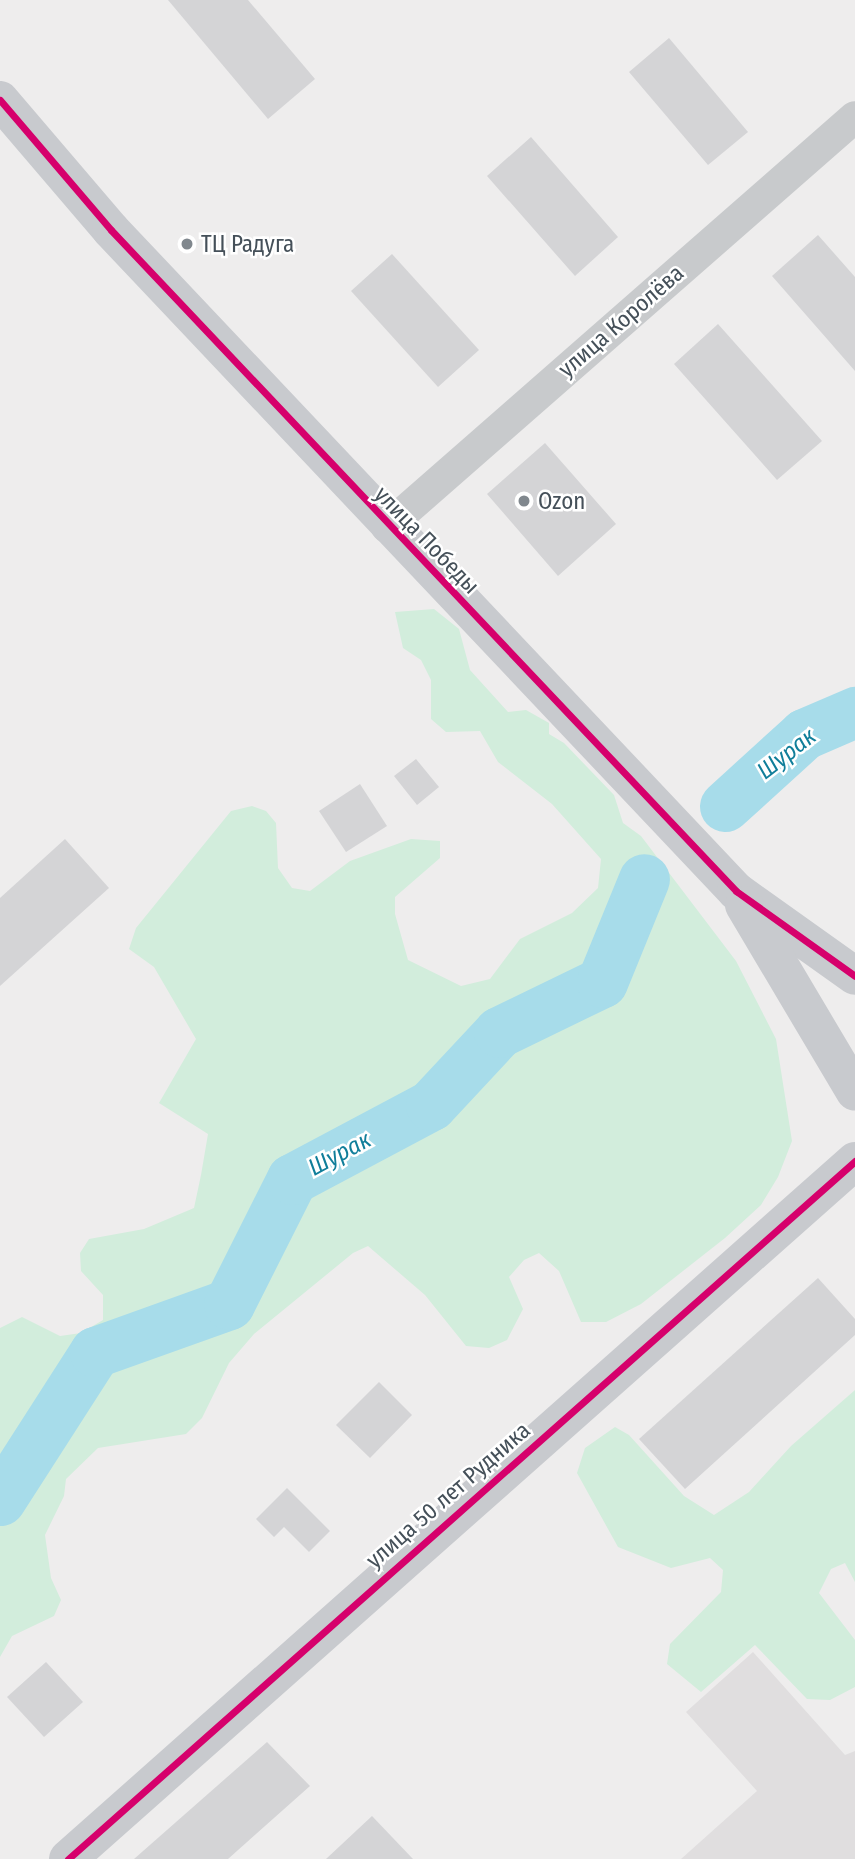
<!DOCTYPE html>
<html>
<head>
<meta charset="utf-8">
<style>
  body { margin:0 }
  #map { position:relative; width:855px; height:1859px; overflow:hidden; background:#eeeded; font-family:"Fira Sans Condensed",sans-serif }
  div>[style] { position:absolute }
  .education>* { inset:0; background:#e0dedf }
  .green>* { inset:0; background:#d2eddc }
  .river>* { height:51px; margin:-25.5px; padding:0 25.5px; transform-origin:25.5px; border-radius:25.5px; background:#a7dcea }
  .building>* { inset:0; background:#d4d4d6 }
  .street>* { height:32px; margin:-16px; padding:0 16px; transform-origin:16px; border-radius:16px; background:#c8cacc }
  .secondary>* { height:38px; margin:-19px; padding:0 19px; transform-origin:19px; border-radius:19px; background:#c8cace }
  .cycleway>* { height:7px; margin:-3.5px; padding:0 3.5px; transform-origin:3.5px; border-radius:3.5px; background:#d6006c }
  .dots>* { width:19px; height:19px; translate:-50% -50%; box-sizing:border-box; border:4px solid #fff; border-radius:50% }
  span { translate:-50% -50%; white-space:nowrap; text-align:center; line-height:1.15; -webkit-text-stroke:5px #fff; paint-order:stroke }
  .poi-label { font-size:23px; color:#455059 }
  .left { translate:0 -50%; text-align:left }
  .street-label { font-size:23px; color:#455059 }
  .water-label { font-size:24px; color:#107e9a; font-style:italic }
</style>
</head>
<body>
<div id="map">
  <div class="education">
    <div style="clip-path:polygon(753px 1652px,845px 1755px,855px 1751px,855px 1859px,681px 1859px,757px 1791px,686px 1712px)"></div>
  </div>
  <div class="green">
    <div style="clip-path:polygon(434px 609px,459px 629px,470px 670px,508px 712px,526px 710px,549px 723px,549px 734px,564px 743px,614px 795px,623px 823px,641px 836px,736px 961px,776px 1039px,792px 1141px,778px 1177px,761px 1205px,725px 1238px,641px 1304px,606px 1322px,581px 1322px,559px 1271px,539px 1253px,524px 1260px,509px 1277px,523px 1309px,507px 1340px,489px 1348px,466px 1346px,425px 1295px,368px 1246px,353px 1253px,254px 1334px,229px 1363px,202px 1418px,186px 1434px,98px 1448px,66px 1479px,64px 1496px,45px 1535px,51px 1578px,61px 1600px,54px 1616px,12px 1636px,0 1657px,0 1328px,22px 1317px,60px 1336px,81px 1333px,103px 1320px,103px 1295px,81px 1271px,80px 1253px,89px 1239px,144px 1229px,194px 1208px,201px 1175px,208px 1134px,159px 1103px,196px 1039px,154px 967px,129px 949px,136px 928px,231px 811px,252px 806px,266px 811px,276px 823px,278px 868px,292px 888px,310px 891px,350px 861px,411px 839px,440px 841px,440px 858px,395px 897px,395px 914px,408px 960px,461px 986px,490px 979px,520px 939px,572px 913px,598px 888px,601px 859px,552px 804px,498px 762px,480px 731px,446px 732px,431px 719px,431px 680px,421px 660px,403px 648px,395px 612px)"></div>
    <div style="clip-path:polygon(855px 1390px,855px 1582px,845px 1563px,831px 1569px,819px 1593px,855px 1640px,855px 1687px,830px 1700px,807px 1699px,755px 1645px,701px 1692px,667px 1664px,670px 1644px,721px 1592px,723px 1570px,710px 1558px,671px 1568px,618px 1547px,577px 1473px,585px 1448px,615px 1427px,629px 1435px,684px 1496px,714px 1515px,749px 1492px,791px 1446px)"></div>
  </div>
  <div class="river">
    <div style="left:725px;top:806px;width:107px;rotate:-42.3deg"></div>
    <div style="left:804px;top:734px;width:56px;rotate:-23.3deg"></div>
    <div style="left:0;top:1500px;width:176px;rotate:-57.3deg"></div>
    <div style="left:95px;top:1352px;width:142px;rotate:-19.7deg"></div>
    <div style="left:229px;top:1304px;width:140px;rotate:-63.3deg"></div>
    <div style="left:292px;top:1179px;width:157px;rotate:-28deg"></div>
    <div style="left:431px;top:1105px;width:100px;rotate:-47deg"></div>
    <div style="left:499px;top:1032px;width:114px;rotate:-25.9deg"></div>
    <div style="left:602px;top:982px;width:111px;rotate:-67.8deg"></div>
  </div>
  <div class="building">
    <div style="clip-path:polygon(168px 0,248px 0,315px 79px,268px 119px)"></div>
    <div style="clip-path:polygon(669px 38px,748px 132px,708px 165px,629px 72px)"></div>
    <div style="clip-path:polygon(531px 137px,618px 237px,575px 276px,487px 176px)"></div>
    <div style="clip-path:polygon(818px 235px,855px 277px,855px 371px,772px 276px)"></div>
    <div style="clip-path:polygon(392px 254px,479px 350px,438px 387px,351px 291px)"></div>
    <div style="clip-path:polygon(718px 324px,822px 441px,777px 480px,674px 364px)"></div>
    <div style="clip-path:polygon(545px 443px,616px 524px,558px 576px,487px 494px)"></div>
    <div style="clip-path:polygon(416px 759px,439px 787px,417px 805px,394px 776px)"></div>
    <div style="clip-path:polygon(360px 784px,387px 826px,346px 852px,319px 811px)"></div>
    <div style="clip-path:polygon(65px 839px,109px 888px,0 986px,0 898px)"></div>
    <div style="clip-path:polygon(818px 1278px,855px 1319px,855px 1335px,685px 1489px,639px 1439px)"></div>
    <div style="clip-path:polygon(379px 1382px,412px 1415px,370px 1458px,336px 1425px)"></div>
    <div style="clip-path:polygon(287px 1488px,330px 1531px,309px 1552px,284px 1527px,274px 1537px,256px 1519px)"></div>
    <div style="clip-path:polygon(46px 1662px,83px 1702px,44px 1737px,7px 1697px)"></div>
    <div style="clip-path:polygon(267px 1742px,310px 1786px,228px 1859px,134px 1859px)"></div>
    <div style="clip-path:polygon(372px 1816px,413px 1859px,326px 1859px)"></div>
  </div>
  <div class="street">
    <div style="left:387px;top:527px;width:622px;rotate:-41.22deg"></div>
  </div>
  <div class="secondary">
    <div style="left:0;top:100px;width:171px;rotate:49.5deg"></div>
    <div style="left:111px;top:230px;width:910px;rotate:46.6deg"></div>
    <div style="left:736px;top:891px;width:146px;rotate:35.5deg"></div>
    <div style="left:744px;top:905px;width:217px;rotate:59.3deg"></div>
    <div style="left:68px;top:1859px;width:1052px;rotate:-41.57deg"></div>
  </div>
  <div class="cycleway">
    <div style="left:0;top:100px;width:171px;rotate:49.5deg"></div>
    <div style="left:111px;top:230px;width:910px;rotate:46.6deg"></div>
    <div style="left:736px;top:891px;width:146px;rotate:35.5deg"></div>
    <div style="left:68px;top:1859px;width:1052px;rotate:-41.57deg"></div>
  </div>
  <div class="dots">
    <div style="left:187px;top:244px;background:#80878d"></div>
    <div style="left:524px;top:501px;background:#80878d"></div>
  </div>
  <div class="poi-label">
    <span class="left" style="left:201px;top:244px">ТЦ Радуга</span>
    <span class="left" style="left:538px;top:501px">Ozon</span>
  </div>
  <div class="street-label">
    <span style="left:621px;top:321px;rotate:-41deg">улица Королёва</span>
    <span style="left:427px;top:540px;rotate:46deg">улица Победы</span>
    <span style="left:448px;top:1495px;rotate:-41deg">улица 50 лет Рудника</span>
  </div>
  <div class="water-label">
    <span style="left:787px;top:754px;rotate:-38deg">Шурак</span>
    <span style="left:340px;top:1154px;rotate:-28deg">Шурак</span>
  </div>
</div>
</body>
</html>
